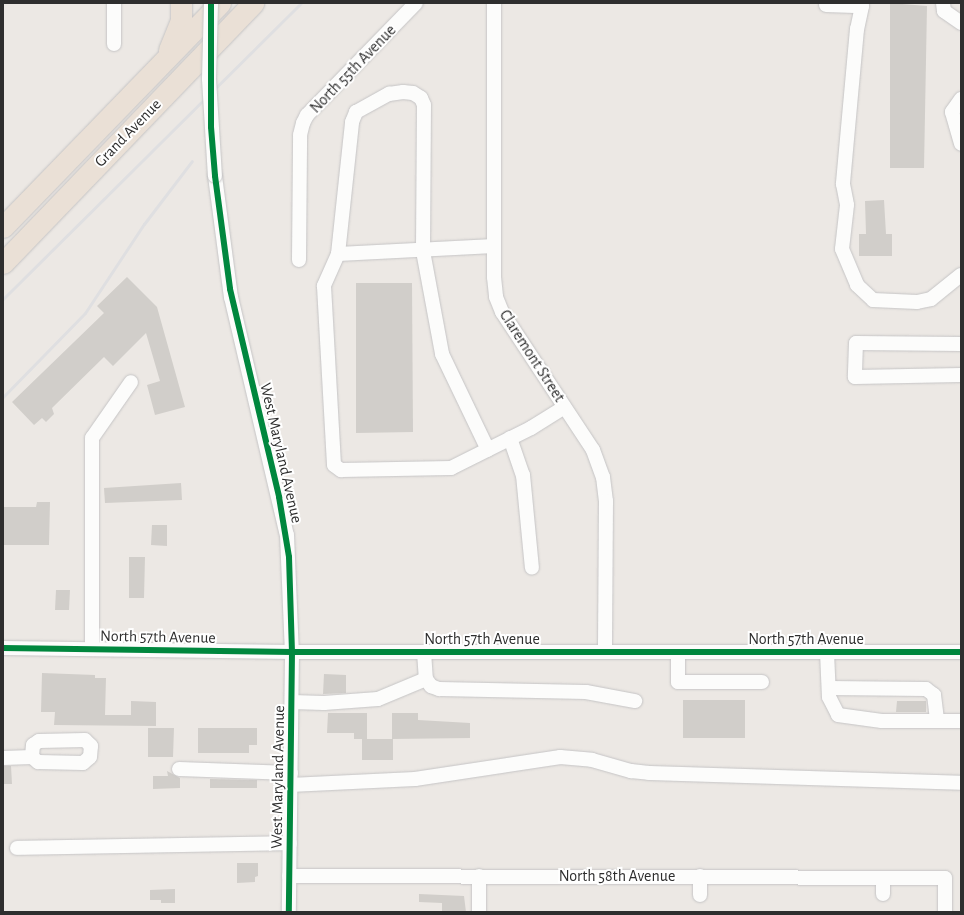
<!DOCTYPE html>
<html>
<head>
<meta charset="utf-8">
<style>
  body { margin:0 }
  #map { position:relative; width:964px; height:915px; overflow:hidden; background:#ece8e4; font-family:"Alegreya Sans",sans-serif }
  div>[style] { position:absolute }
  .building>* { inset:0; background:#d1ceca }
  .roads { filter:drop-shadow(0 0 1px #c5c4c5) drop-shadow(0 0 1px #c5c4c5) }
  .minor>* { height:14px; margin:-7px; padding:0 7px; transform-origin:7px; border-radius:7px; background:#fcfcfb }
  .highway>* { height:21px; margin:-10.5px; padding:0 10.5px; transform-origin:10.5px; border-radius:10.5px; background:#eae0d6 }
  .rail>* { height:3px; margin:-1.5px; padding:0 1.5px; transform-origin:1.5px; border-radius:1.5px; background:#dfdfe1 }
  .bridges { filter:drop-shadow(0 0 1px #c5c4c5) drop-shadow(0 0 1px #c5c4c5) }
  .minor-bridge>* { height:14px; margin:-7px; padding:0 7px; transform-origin:7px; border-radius:7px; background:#fcfcfb }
  .cycleway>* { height:6px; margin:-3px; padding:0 3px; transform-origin:3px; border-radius:3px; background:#00873e }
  span { translate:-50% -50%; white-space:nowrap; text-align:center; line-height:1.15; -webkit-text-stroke:4px #fff; paint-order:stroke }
  .street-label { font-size:16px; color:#2e2e2e }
  .frame { position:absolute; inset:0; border:4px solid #2e2e2e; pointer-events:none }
</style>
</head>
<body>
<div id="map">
  <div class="building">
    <div style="clip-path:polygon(890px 3px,927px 6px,924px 168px,890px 168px)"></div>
    <div style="clip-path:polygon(884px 200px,886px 234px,892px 234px,892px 256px,859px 256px,859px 234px,866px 234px,865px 201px)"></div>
    <div style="clip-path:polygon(127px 277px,157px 307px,185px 407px,155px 415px,147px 385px,160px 381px,146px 333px,113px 366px,104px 357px,52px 408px,54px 414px,46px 422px,42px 418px,34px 425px,12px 402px,104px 313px,97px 306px)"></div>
    <div style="clip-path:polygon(356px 283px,412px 283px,413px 432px,356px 433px)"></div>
    <div style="clip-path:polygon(181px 483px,182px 500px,105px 503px,104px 488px)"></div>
    <div style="clip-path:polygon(37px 502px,50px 502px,49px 545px,3px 545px,3px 507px,36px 507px)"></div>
    <div style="clip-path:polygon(152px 525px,167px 525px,167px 546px,151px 545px)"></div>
    <div style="clip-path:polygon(129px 557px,145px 557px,144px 598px,129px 598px)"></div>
    <div style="clip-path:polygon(56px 590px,70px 590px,69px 610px,55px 610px)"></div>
    <div style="clip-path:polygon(42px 673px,95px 675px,95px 678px,106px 678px,105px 715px,131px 715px,131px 701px,156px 702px,156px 726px,54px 725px,55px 712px,41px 712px)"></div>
    <div style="clip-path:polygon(324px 674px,346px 675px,346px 693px,323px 694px)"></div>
    <div style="clip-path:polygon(683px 700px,745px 700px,745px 738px,683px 738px)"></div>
    <div style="clip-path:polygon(897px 701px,926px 701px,926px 712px,896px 712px)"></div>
    <div style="clip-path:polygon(328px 713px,367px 713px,367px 739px,354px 739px,354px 733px,327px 733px)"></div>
    <div style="clip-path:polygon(392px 713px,418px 713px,418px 720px,470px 723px,470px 738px,392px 739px)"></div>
    <div style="clip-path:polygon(148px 728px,174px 728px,173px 757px,148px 757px)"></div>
    <div style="clip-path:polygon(198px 728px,257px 728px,257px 745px,249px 745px,249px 753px,198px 753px)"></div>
    <div style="clip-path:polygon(362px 739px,393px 739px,393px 760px,362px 760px)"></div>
    <div style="clip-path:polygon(3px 766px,11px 766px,12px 784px,3px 784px)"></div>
    <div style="clip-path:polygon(167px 771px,180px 778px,180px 788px,153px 789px,153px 776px,168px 776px)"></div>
    <div style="clip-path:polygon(210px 779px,257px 780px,257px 788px,210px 788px)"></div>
    <div style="clip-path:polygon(237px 863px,258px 863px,258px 876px,255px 877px,255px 882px,237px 883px)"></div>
    <div style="clip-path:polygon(175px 889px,175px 903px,161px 903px,161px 900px,150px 900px,150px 890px)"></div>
    <div style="clip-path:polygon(419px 894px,464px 896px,466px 912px,442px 912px,442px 903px,419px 902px)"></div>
  </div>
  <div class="roads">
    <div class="minor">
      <div style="left:114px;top:3px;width:41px;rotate:90deg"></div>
      <div style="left:494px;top:3px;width:274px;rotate:90deg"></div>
      <div style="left:494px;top:277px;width:20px;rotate:84deg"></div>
      <div style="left:496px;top:297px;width:16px;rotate:68deg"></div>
      <div style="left:502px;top:312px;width:165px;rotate:56.6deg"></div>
      <div style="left:593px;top:450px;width:29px;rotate:70deg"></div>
      <div style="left:603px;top:477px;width:24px;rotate:83deg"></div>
      <div style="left:606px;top:501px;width:151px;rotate:90.4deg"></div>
      <div style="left:943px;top:3px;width:8px;rotate:83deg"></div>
      <div style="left:944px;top:11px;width:21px;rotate:35deg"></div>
      <div style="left:826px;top:5px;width:36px;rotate:2deg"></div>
      <div style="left:862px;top:6px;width:24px;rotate:102deg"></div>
      <div style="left:857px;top:29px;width:156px;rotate:95.2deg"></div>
      <div style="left:843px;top:184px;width:21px;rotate:79deg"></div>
      <div style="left:847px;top:205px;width:44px;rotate:96.5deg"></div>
      <div style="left:842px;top:249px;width:39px;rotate:67deg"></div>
      <div style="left:857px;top:285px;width:22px;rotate:43deg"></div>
      <div style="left:873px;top:300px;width:44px;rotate:2.6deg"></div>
      <div style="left:917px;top:302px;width:14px;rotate:-12deg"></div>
      <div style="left:931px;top:299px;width:38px;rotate:-39deg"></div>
      <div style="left:961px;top:99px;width:16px;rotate:125deg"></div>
      <div style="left:952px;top:112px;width:33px;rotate:74deg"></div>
      <div style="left:215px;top:176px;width:122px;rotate:82.5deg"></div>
      <div style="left:231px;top:297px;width:244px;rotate:76.8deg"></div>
      <div style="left:287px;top:535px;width:117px;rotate:87.6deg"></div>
      <div style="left:292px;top:652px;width:260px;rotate:90.7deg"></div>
      <div style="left:494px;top:246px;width:156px;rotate:177.1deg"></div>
      <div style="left:338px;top:254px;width:35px;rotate:114deg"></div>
      <div style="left:324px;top:286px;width:179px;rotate:86.8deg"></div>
      <div style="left:334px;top:465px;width:9px;rotate:36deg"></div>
      <div style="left:341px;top:470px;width:110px;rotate:-1deg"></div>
      <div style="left:451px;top:468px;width:89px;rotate:-26.6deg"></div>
      <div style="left:531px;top:428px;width:39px;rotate:-32deg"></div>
      <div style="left:338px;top:254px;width:133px;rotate:-83.9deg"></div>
      <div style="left:352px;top:122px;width:11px;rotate:-68deg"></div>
      <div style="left:356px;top:112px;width:38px;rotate:-29deg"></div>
      <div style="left:389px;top:94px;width:14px;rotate:-8deg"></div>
      <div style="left:403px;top:92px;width:10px;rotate:6deg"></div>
      <div style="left:413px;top:93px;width:9px;rotate:32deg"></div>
      <div style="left:421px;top:98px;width:8px;rotate:67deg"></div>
      <div style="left:424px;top:105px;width:146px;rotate:90.4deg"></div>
      <div style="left:423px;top:251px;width:105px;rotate:79.5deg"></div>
      <div style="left:442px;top:354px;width:106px;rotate:64.4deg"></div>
      <div style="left:299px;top:260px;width:125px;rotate:-89.5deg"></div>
      <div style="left:300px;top:135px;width:12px;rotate:-76deg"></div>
      <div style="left:303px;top:123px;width:9px;rotate:-63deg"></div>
      <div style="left:307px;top:115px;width:156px;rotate:-45.8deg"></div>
      <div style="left:961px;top:344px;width:105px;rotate:-179.5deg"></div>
      <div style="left:856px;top:343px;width:34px;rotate:92deg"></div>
      <div style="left:855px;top:377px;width:106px;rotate:-1.1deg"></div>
      <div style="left:510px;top:438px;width:39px;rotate:71deg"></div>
      <div style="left:523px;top:475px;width:93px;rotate:84.5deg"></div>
      <div style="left:3px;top:648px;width:289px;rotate:0.8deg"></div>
      <div style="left:292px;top:652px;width:669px"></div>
      <div style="left:92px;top:649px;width:211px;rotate:-90deg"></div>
      <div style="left:92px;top:438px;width:68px;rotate:-55.1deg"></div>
      <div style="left:424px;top:652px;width:27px;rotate:86deg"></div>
      <div style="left:426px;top:679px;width:9px;rotate:54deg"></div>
      <div style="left:431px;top:686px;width:9px;rotate:21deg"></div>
      <div style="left:439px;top:689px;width:147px;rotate:1.2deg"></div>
      <div style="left:586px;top:692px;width:50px;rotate:10.4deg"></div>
      <div style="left:678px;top:652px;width:30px;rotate:90deg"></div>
      <div style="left:678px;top:682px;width:84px"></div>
      <div style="left:827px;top:652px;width:45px;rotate:87.5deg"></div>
      <div style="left:829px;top:697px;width:20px;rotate:63deg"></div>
      <div style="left:838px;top:715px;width:44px;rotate:7.8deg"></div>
      <div style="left:882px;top:721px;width:79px"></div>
      <div style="left:829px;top:688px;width:97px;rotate:0.6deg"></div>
      <div style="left:926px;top:689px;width:10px;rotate:37deg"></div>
      <div style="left:934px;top:695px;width:26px;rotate:83deg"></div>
      <div style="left:292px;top:702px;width:32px;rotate:2deg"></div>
      <div style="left:324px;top:703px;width:54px;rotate:-4.2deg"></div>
      <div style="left:378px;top:699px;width:52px;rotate:-22.6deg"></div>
      <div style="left:3px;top:758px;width:29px;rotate:-2deg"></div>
      <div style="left:32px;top:757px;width:8px;rotate:40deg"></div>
      <div style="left:38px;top:762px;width:45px;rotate:1.3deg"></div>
      <div style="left:83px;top:763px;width:9px;rotate:-41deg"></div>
      <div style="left:90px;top:757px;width:11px;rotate:-85deg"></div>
      <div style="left:91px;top:746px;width:8px;rotate:-135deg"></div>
      <div style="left:85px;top:740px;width:46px;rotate:178.8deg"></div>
      <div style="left:39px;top:741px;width:7px;rotate:146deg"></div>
      <div style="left:33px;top:745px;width:12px;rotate:95deg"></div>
      <div style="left:179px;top:769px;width:112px;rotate:2deg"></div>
      <div style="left:290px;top:785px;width:125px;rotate:-2.7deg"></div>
      <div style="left:415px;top:779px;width:147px;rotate:-8.6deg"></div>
      <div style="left:560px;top:757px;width:32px;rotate:5deg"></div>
      <div style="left:592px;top:760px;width:41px;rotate:15.8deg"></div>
      <div style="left:631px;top:771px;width:18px;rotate:6deg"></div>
      <div style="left:649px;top:773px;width:312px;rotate:1.8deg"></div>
      <div style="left:17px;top:848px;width:273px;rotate:-1deg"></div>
      <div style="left:289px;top:876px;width:656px;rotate:0.17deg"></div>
      <div style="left:945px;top:878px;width:34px;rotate:90deg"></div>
      <div style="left:883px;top:894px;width:16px;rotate:-90deg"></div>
      <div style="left:700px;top:895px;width:19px;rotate:-90deg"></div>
      <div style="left:479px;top:912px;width:36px;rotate:-90deg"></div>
    </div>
    <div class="highway">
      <div style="left:169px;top:50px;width:32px;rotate:-68deg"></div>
      <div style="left:181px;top:20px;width:17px;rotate:-90deg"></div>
      <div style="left:3px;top:227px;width:312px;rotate:-45.9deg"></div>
      <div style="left:3px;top:263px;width:361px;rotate:-46.1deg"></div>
    </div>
  </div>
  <div class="rail">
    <div style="left:3px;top:299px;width:420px;rotate:-44.8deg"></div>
    <div style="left:3px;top:397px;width:117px;rotate:-45.7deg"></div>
    <div style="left:85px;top:313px;width:107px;rotate:-56.5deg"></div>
    <div style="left:144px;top:224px;width:79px;rotate:-52.7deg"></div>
  </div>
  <div class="bridges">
    <div class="minor-bridge">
      <div style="left:211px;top:3px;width:76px;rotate:91.5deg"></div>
      <div style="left:209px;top:79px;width:97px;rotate:86.5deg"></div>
    </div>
  </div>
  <div class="cycleway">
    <div style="left:211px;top:3px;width:124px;rotate:90deg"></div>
    <div style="left:211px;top:127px;width:49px;rotate:85.3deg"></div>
    <div style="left:215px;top:176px;width:114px;rotate:82.4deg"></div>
    <div style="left:230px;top:289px;width:214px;rotate:76.7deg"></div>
    <div style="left:279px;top:497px;width:61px;rotate:80.5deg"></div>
    <div style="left:289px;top:557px;width:95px;rotate:88.2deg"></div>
    <div style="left:292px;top:652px;width:260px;rotate:90.7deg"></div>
    <div style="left:3px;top:648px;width:289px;rotate:0.8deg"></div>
    <div style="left:292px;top:652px;width:669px"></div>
  </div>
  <div class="street-label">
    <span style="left:353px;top:69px;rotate:-46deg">North 55th Avenue</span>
    <span style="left:128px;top:133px;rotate:-46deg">Grand Avenue</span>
    <span style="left:532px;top:356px;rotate:57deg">Claremont Street</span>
    <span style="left:281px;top:453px;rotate:77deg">West Maryland Avenue</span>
    <span style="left:158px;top:637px;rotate:1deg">North 57th Avenue</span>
    <span style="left:482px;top:639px">North 57th Avenue</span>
    <span style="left:806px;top:639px">North 57th Avenue</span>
    <span style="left:278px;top:777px;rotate:-89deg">West Maryland Avenue</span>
    <span style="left:617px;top:876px">North 58th Avenue</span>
  </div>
  <div class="frame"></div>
</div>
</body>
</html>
